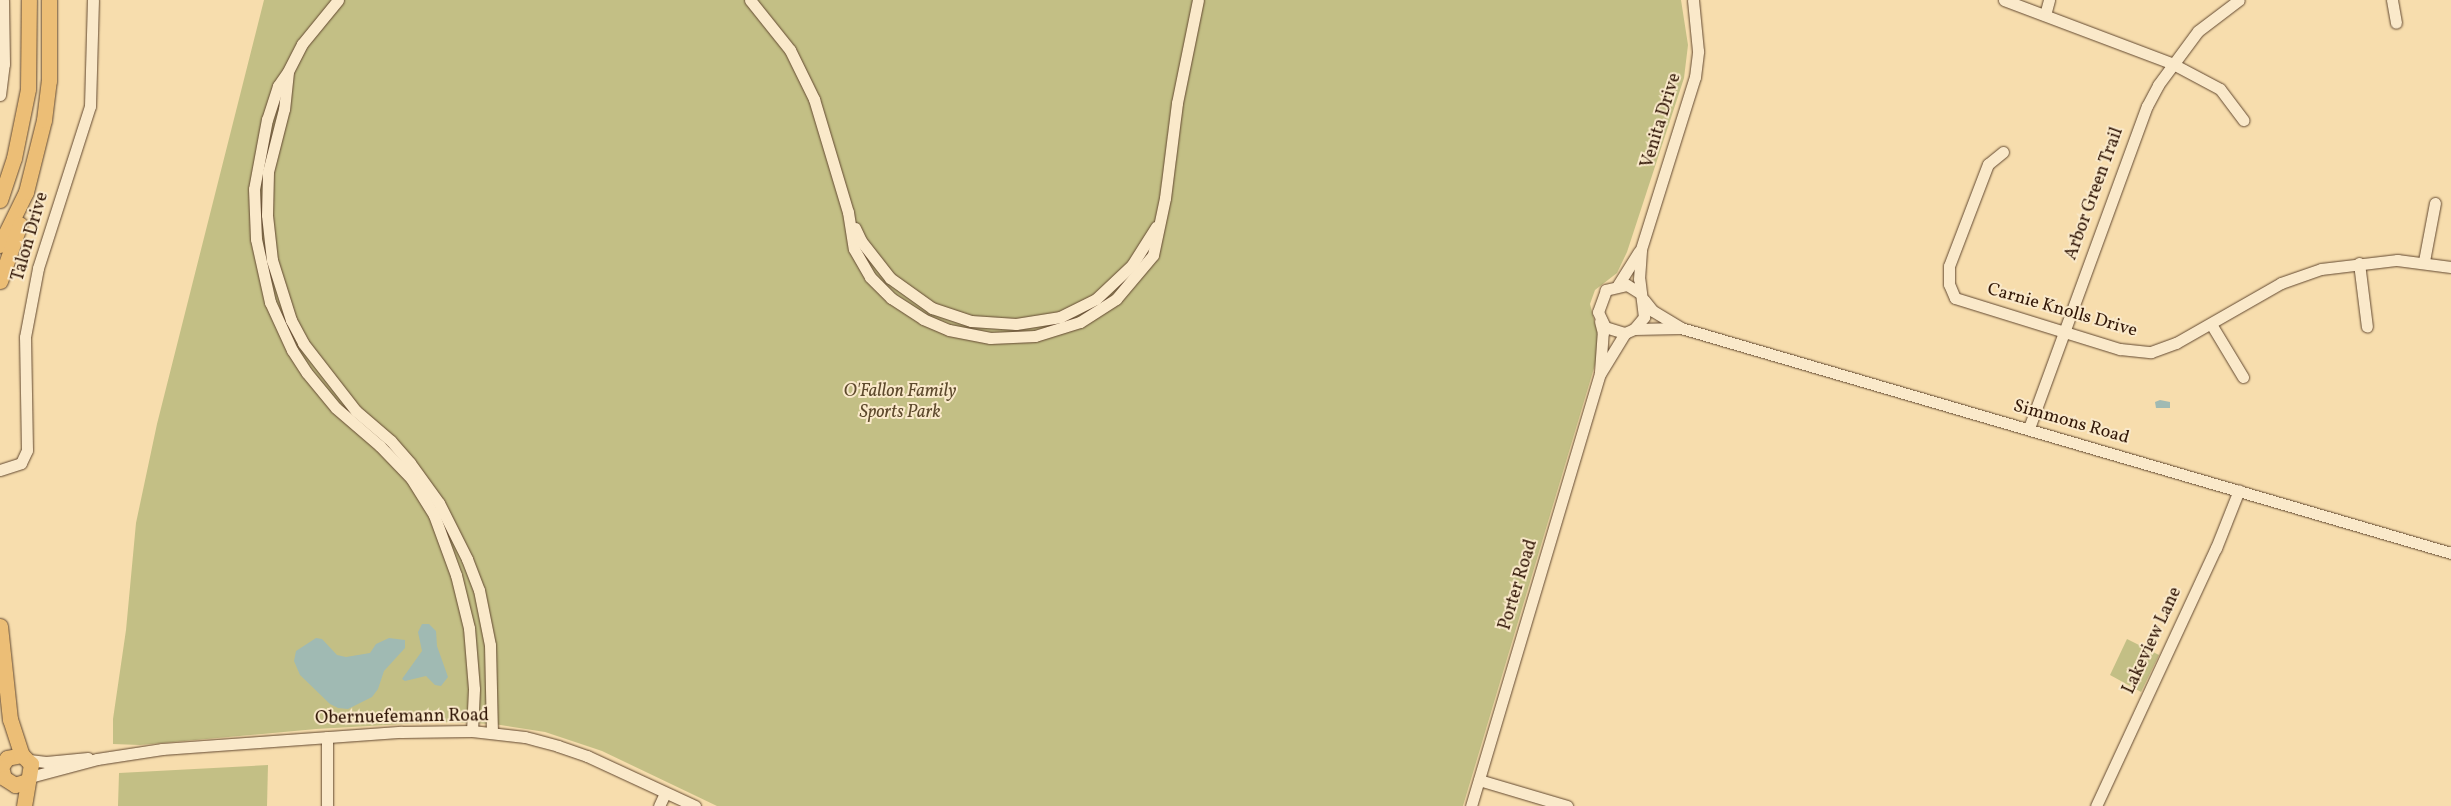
<!DOCTYPE html>
<html>
<head>
<meta charset="utf-8">
<style>
  body { margin:0 }
  #map { position:relative; width:2451px; height:806px; overflow:hidden; background:#f7ddad; font-family:Vollkorn,serif }
  div>[style] { position:absolute }
  .green>* { inset:0; background:#c3bf85 }
  .water>* { inset:0; background:#a0bab3 }
  .roads { filter:drop-shadow(0 0 1px #624830) drop-shadow(0 0 1px #624830) }
  .minor>* { height:11px; margin:-5.5px; padding:0 5.5px; transform-origin:5.5px; border-radius:5.5px; background:#fae9ca }
  .major>* { height:15px; margin:-7.5px; padding:0 7.5px; transform-origin:7.5px; border-radius:7.5px; background:#ecbe76 }
  span { translate:-50% -50%; white-space:nowrap; text-align:center; line-height:1.15; -webkit-text-stroke:4px #fae9ca; paint-order:stroke }
  .street-label { font-size:18px; color:#311606 }
  .park-label { font-size:18px; color:#5d492c; font-style:italic }
</style>
</head>
<body>
<div id="map">
  <div class="green">
    <div style="clip-path:polygon(264px 0,1681px 0,1688px 45px,1684px 78px,1627px 252px,1617px 273px,1595px 290px,1590px 304px,1598px 335px,1597px 358px,1463px 806px,717px 806px,602px 751px,545px 732px,494px 724px,440px 722px,316px 729px,140px 745px,113px 744px,113px 719px,126px 630px,136px 523px,157px 424px)"></div>
    <div style="clip-path:polygon(2127px 639px,2159px 655px,2141px 692px,2110px 675px)"></div>
    <div style="clip-path:polygon(268px 765px,267px 806px,118px 806px,119px 773px)"></div>
  </div>
  <div class="water">
    <div style="clip-path:polygon(2160px 400px,2170px 402px,2170px 408px,2156px 408px,2155px 402px)"></div>
    <div style="clip-path:polygon(422px 624px,429px 624px,436px 631px,437px 646px,448px 677px,441px 686px,435px 685px,426px 676px,405px 681px,402px 679px,422px 651px,418px 632px)"></div>
    <div style="clip-path:polygon(316px 638px,322px 639px,337px 655px,346px 657px,370px 653px,376px 644px,389px 638px,405px 640px,405px 648px,384px 671px,378px 689px,372px 697px,348px 709px,338px 708px,330px 704px,300px 675px,294px 661px,296px 651px)"></div>
  </div>
  <div class="roads">
    <div class="minor">
      <div style="left:338px;top:0;width:57px;rotate:129.3deg"></div>
      <div style="left:302px;top:44px;width:31px;rotate:117deg"></div>
      <div style="left:288px;top:72px;width:37px;rotate:96deg"></div>
      <div style="left:284px;top:109px;width:65px;rotate:104.3deg"></div>
      <div style="left:268px;top:172px;width:43px;rotate:91.3deg"></div>
      <div style="left:267px;top:215px;width:45px;rotate:83.7deg"></div>
      <div style="left:272px;top:260px;width:63px;rotate:72.4deg"></div>
      <div style="left:291px;top:320px;width:26px;rotate:62deg"></div>
      <div style="left:303px;top:343px;width:86px;rotate:52.1deg"></div>
      <div style="left:356px;top:411px;width:46px;rotate:40.6deg"></div>
      <div style="left:391px;top:441px;width:29px;rotate:49deg"></div>
      <div style="left:410px;top:463px;width:49px;rotate:54.1deg"></div>
      <div style="left:439px;top:503px;width:63px;rotate:63.4deg"></div>
      <div style="left:467px;top:559px;width:33px;rotate:69deg"></div>
      <div style="left:479px;top:590px;width:56px;rotate:78.7deg"></div>
      <div style="left:490px;top:645px;width:88px;rotate:88.7deg"></div>
      <div style="left:750px;top:0;width:64px;rotate:51.3deg"></div>
      <div style="left:790px;top:50px;width:55px;rotate:63.9deg"></div>
      <div style="left:814px;top:99px;width:118px;rotate:73.3deg"></div>
      <div style="left:848px;top:212px;width:37px;rotate:81deg"></div>
      <div style="left:854px;top:249px;width:32px;rotate:60deg"></div>
      <div style="left:870px;top:277px;width:30px;rotate:45deg"></div>
      <div style="left:891px;top:298px;width:38px;rotate:33deg"></div>
      <div style="left:923px;top:319px;width:28px;rotate:23deg"></div>
      <div style="left:949px;top:330px;width:42px;rotate:11deg"></div>
      <div style="left:990px;top:338px;width:45px;rotate:-2.5deg"></div>
      <div style="left:1035px;top:336px;width:47px;rotate:-17.3deg"></div>
      <div style="left:1080px;top:322px;width:43px;rotate:-32.6deg"></div>
      <div style="left:1116px;top:299px;width:57px;rotate:-49.9deg"></div>
      <div style="left:1153px;top:255px;width:58px;rotate:-78.1deg"></div>
      <div style="left:1165px;top:198px;width:96px;rotate:-82.8deg"></div>
      <div style="left:1177px;top:103px;width:105px;rotate:-78.5deg"></div>
      <div style="left:2004px;top:0;width:181px;rotate:20.7deg"></div>
      <div style="left:2173px;top:64px;width:53px;rotate:28deg"></div>
      <div style="left:2220px;top:89px;width:39px;rotate:53deg"></div>
      <div style="left:2392px;top:0;width:23px;rotate:80deg"></div>
      <div style="left:2045px;top:15px;width:16px;rotate:-75deg"></div>
      <div style="left:287px;top:73px;width:16px;rotate:125deg"></div>
      <div style="left:278px;top:86px;width:35px;rotate:108deg"></div>
      <div style="left:267px;top:119px;width:71px;rotate:100.5deg"></div>
      <div style="left:254px;top:189px;width:50px;rotate:87.7deg"></div>
      <div style="left:256px;top:239px;width:65px;rotate:77.5deg"></div>
      <div style="left:270px;top:302px;width:53px;rotate:65.4deg"></div>
      <div style="left:292px;top:350px;width:27px;rotate:57deg"></div>
      <div style="left:307px;top:373px;width:45px;rotate:50.4deg"></div>
      <div style="left:336px;top:408px;width:58px;rotate:40.8deg"></div>
      <div style="left:380px;top:446px;width:45px;rotate:45.9deg"></div>
      <div style="left:411px;top:478px;width:44px;rotate:58.1deg"></div>
      <div style="left:434px;top:515px;width:64px;rotate:69.9deg"></div>
      <div style="left:456px;top:575px;width:55px;rotate:76.2deg"></div>
      <div style="left:469px;top:628px;width:61px;rotate:85.3deg"></div>
      <div style="left:474px;top:689px;width:42px;rotate:92.7deg"></div>
      <div style="left:0;top:95px;width:31px;rotate:-83deg"></div>
      <div style="left:4px;top:64px;width:64px;rotate:-90.9deg"></div>
      <div style="left:2003px;top:152px;width:19px;rotate:141deg"></div>
      <div style="left:1988px;top:164px;width:109px;rotate:110.9deg"></div>
      <div style="left:1949px;top:266px;width:18px;rotate:90deg"></div>
      <div style="left:1949px;top:284px;width:15px;rotate:67deg"></div>
      <div style="left:1955px;top:298px;width:173px;rotate:17.2deg"></div>
      <div style="left:2120px;top:349px;width:31px;rotate:6deg"></div>
      <div style="left:2151px;top:352px;width:27px;rotate:-20deg"></div>
      <div style="left:2176px;top:343px;width:121px;rotate:-29.7deg"></div>
      <div style="left:2281px;top:283px;width:42px;rotate:-19.3deg"></div>
      <div style="left:2321px;top:269px;width:77px;rotate:-6.8deg"></div>
      <div style="left:2397px;top:260px;width:54px;rotate:7.4deg"></div>
      <div style="left:855px;top:228px;width:14px;rotate:65deg"></div>
      <div style="left:861px;top:241px;width:47px;rotate:51.9deg"></div>
      <div style="left:890px;top:278px;width:52px;rotate:35.5deg"></div>
      <div style="left:932px;top:308px;width:41px;rotate:18.4deg"></div>
      <div style="left:971px;top:321px;width:45px;rotate:3.8deg"></div>
      <div style="left:1016px;top:324px;width:45px;rotate:-9deg"></div>
      <div style="left:1060px;top:317px;width:40px;rotate:-26.6deg"></div>
      <div style="left:1096px;top:299px;width:50px;rotate:-43.4deg"></div>
      <div style="left:1132px;top:265px;width:45px;rotate:-57.7deg"></div>
      <div style="left:2424px;top:261px;width:59px;rotate:-79.3deg"></div>
      <div style="left:2359px;top:263px;width:64px;rotate:82.9deg"></div>
      <div style="left:1618px;top:285px;width:39px;rotate:-58deg"></div>
      <div style="left:1640px;top:293px;width:15px;rotate:-148deg"></div>
      <div style="left:1627px;top:285px;width:22px;rotate:167deg"></div>
      <div style="left:1606px;top:290px;width:23px;rotate:110deg"></div>
      <div style="left:1598px;top:312px;width:17px;rotate:65deg"></div>
      <div style="left:1605px;top:327px;width:21px;rotate:17deg"></div>
      <div style="left:1625px;top:333px;width:10px;rotate:-24deg"></div>
      <div style="left:1634px;top:329px;width:16px;rotate:-50deg"></div>
      <div style="left:1644px;top:317px;width:38px;rotate:-97deg"></div>
      <div style="left:1639px;top:279px;width:30px;rotate:-86deg"></div>
      <div style="left:1641px;top:249px;width:180px;rotate:-72.6deg"></div>
      <div style="left:1695px;top:77px;width:26px;rotate:-83deg"></div>
      <div style="left:1698px;top:51px;width:51px;rotate:-95.6deg"></div>
      <div style="left:1644px;top:300px;width:14px;rotate:51deg"></div>
      <div style="left:1653px;top:311px;width:33px;rotate:31deg"></div>
      <div style="left:2211px;top:324px;width:62px;rotate:58.9deg"></div>
      <div style="left:1634px;top:329px;width:47px;rotate:-1.2deg"></div>
      <div style="left:1681px;top:328px;width:802px;rotate:16.29deg"></div>
      <div style="left:1600px;top:372px;width:39px;rotate:-86deg"></div>
      <div style="left:1603px;top:333px;width:12px;rotate:-104deg"></div>
      <div style="left:2029px;top:428px;width:343px;rotate:-69.9deg"></div>
      <div style="left:2147px;top:106px;width:24px;rotate:-62deg"></div>
      <div style="left:2158px;top:85px;width:67px;rotate:-53.5deg"></div>
      <div style="left:2198px;top:31px;width:51px;rotate:-37.1deg"></div>
      <div style="left:0;top:470px;width:22px;rotate:-18deg"></div>
      <div style="left:21px;top:463px;width:14px;rotate:-65deg"></div>
      <div style="left:27px;top:450px;width:113px;rotate:-91deg"></div>
      <div style="left:25px;top:337px;width:70px;rotate:-79.3deg"></div>
      <div style="left:38px;top:268px;width:170px;rotate:-72.2deg"></div>
      <div style="left:90px;top:106px;width:106px;rotate:-88.4deg"></div>
      <div style="left:327px;top:737px;width:69px;rotate:90deg"></div>
      <div style="left:29px;top:760px;width:17px;rotate:7deg"></div>
      <div style="left:46px;top:762px;width:42px;rotate:-5.4deg"></div>
      <div style="left:30px;top:777px;width:69px;rotate:-15deg"></div>
      <div style="left:97px;top:759px;width:66px;rotate:-8.7deg"></div>
      <div style="left:162px;top:749px;width:240px;rotate:-4.1deg"></div>
      <div style="left:401px;top:732px;width:71px;rotate:-0.8deg"></div>
      <div style="left:472px;top:731px;width:53px;rotate:6.5deg"></div>
      <div style="left:525px;top:737px;width:34px;rotate:15deg"></div>
      <div style="left:558px;top:746px;width:31px;rotate:19deg"></div>
      <div style="left:587px;top:756px;width:119px;rotate:24.8deg"></div>
      <div style="left:1479px;top:780px;width:92px;rotate:16.5deg"></div>
      <div style="left:659px;top:806px;width:14px;rotate:-65deg"></div>
      <div style="left:1471px;top:806px;width:451px;rotate:-73.4deg"></div>
      <div style="left:1600px;top:374px;width:48px;rotate:-58.6deg"></div>
      <div style="left:2096px;top:806px;width:285px;rotate:-65.1deg"></div>
      <div style="left:2216px;top:548px;width:62px;rotate:-68.4deg"></div>
    </div>
    <div class="major">
      <div style="left:0;top:200px;width:44px;rotate:-71.6deg"></div>
      <div style="left:14px;top:158px;width:70px;rotate:-78.5deg"></div>
      <div style="left:28px;top:89px;width:89px;rotate:-89.4deg"></div>
      <div style="left:0;top:245px;width:59px;rotate:-63.9deg"></div>
      <div style="left:26px;top:192px;width:74px;rotate:-76deg"></div>
      <div style="left:44px;top:120px;width:39px;rotate:-83deg"></div>
      <div style="left:49px;top:81px;width:81px;rotate:-90deg"></div>
      <div style="left:0;top:281px;width:60px;rotate:-70.7deg"></div>
      <div style="left:0;top:626px;width:94px;rotate:83.9deg"></div>
      <div style="left:10px;top:719px;width:38px;rotate:72deg"></div>
      <div style="left:24px;top:806px;width:43px;rotate:-80.5deg"></div>
      <div style="left:31px;top:764px;width:13px;rotate:-135deg"></div>
      <div style="left:22px;top:755px;width:15px;rotate:169deg"></div>
      <div style="left:7px;top:758px;width:11px;rotate:124deg"></div>
      <div style="left:1px;top:767px;width:11px;rotate:75deg"></div>
      <div style="left:4px;top:778px;width:13px;rotate:32deg"></div>
      <div style="left:15px;top:785px;width:13px;rotate:-18deg"></div>
    </div>
  </div>
  <div class="street-label">
    <span style="left:1662px;top:121px;rotate:-73deg">Venita Drive</span>
    <span style="left:2095px;top:194px;rotate:-70deg">Arbor Green Trail</span>
    <span style="left:31px;top:237px;rotate:-74deg">Talon Drive</span>
    <span style="left:2062px;top:311px;rotate:16deg">Carnie Knolls Drive</span>
    <span style="left:2071px;top:423px;rotate:16deg">Simmons Road</span>
    <span style="left:1519px;top:585px;rotate:-73deg">Porter Road</span>
    <span style="left:2153px;top:641px;rotate:-65deg">Lakeview Lane</span>
    <span style="left:402px;top:718px;rotate:-1deg">Obernuefemann Road</span>
  </div>
  <div class="park-label">
    <span style="left:900px;top:403px">O'Fallon Family<br>Sports Park</span>
  </div>
</div>
</body>
</html>
